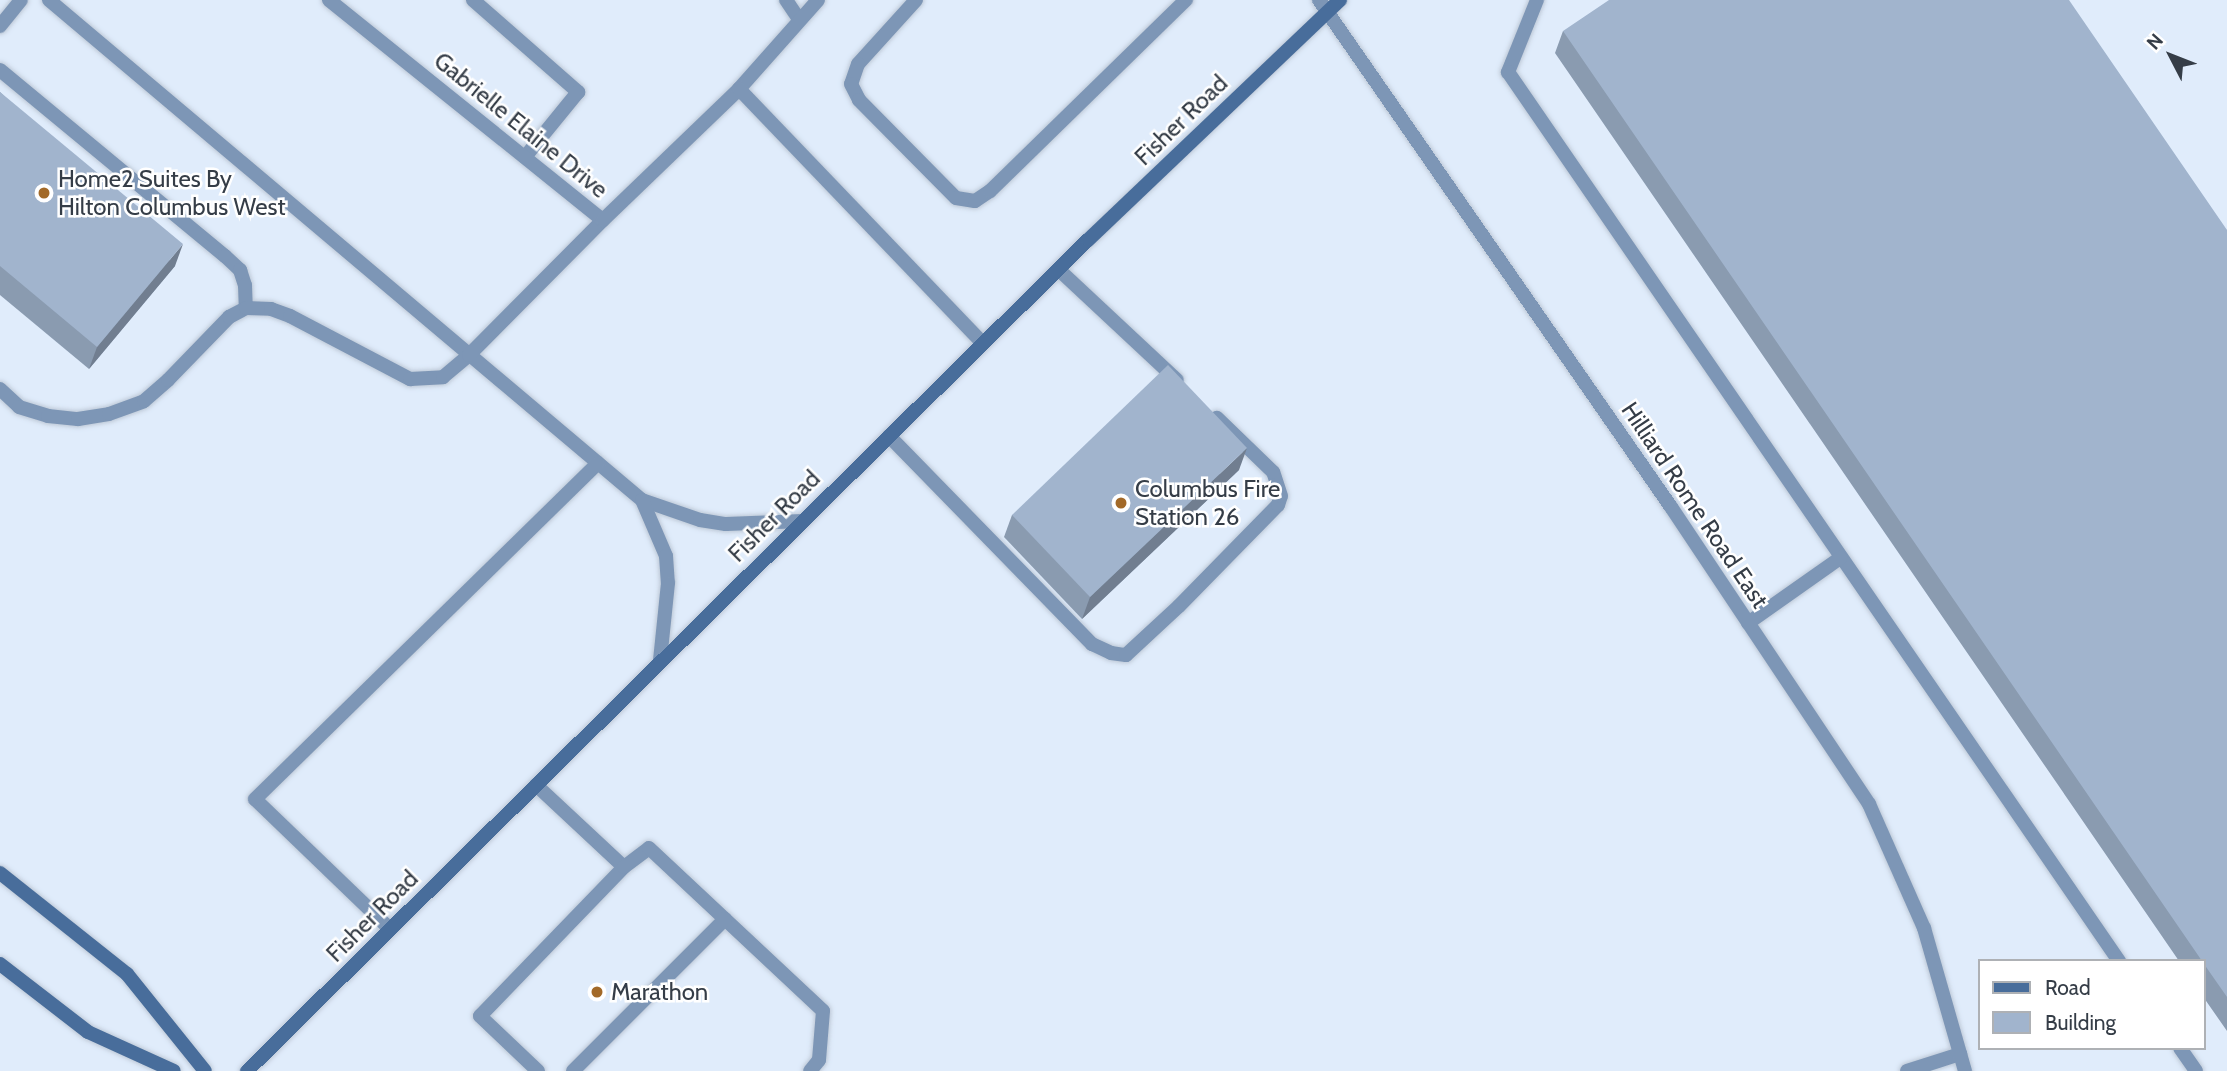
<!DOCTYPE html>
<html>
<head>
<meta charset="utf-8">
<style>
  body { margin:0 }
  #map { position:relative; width:2227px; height:1071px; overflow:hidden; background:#e0ecfb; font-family:Cabin,sans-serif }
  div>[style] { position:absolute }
  .roads { filter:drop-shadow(0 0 2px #bec9d7) drop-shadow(0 0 2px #bec9d7) }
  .lane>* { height:14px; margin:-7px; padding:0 7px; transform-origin:7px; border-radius:7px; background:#7d96b6 }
  .street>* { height:14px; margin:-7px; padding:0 7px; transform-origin:7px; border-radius:7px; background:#7d96b6 }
  .secondary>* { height:14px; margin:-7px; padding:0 7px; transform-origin:7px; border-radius:7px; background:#486d9b }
  .wall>* { inset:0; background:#8a9bb0 }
  .shaded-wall>* { inset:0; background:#717e90 }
  .building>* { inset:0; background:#a1b4cd }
  .dots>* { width:19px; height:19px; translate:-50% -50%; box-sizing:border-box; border:4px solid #fff; border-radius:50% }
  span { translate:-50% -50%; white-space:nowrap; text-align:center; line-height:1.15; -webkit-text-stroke:5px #fff; paint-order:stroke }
  .street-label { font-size:24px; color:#353d47 }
  .poi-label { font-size:24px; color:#353d47 }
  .left { translate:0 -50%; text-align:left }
  .legend { position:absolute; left:1978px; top:959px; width:228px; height:91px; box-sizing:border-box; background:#fff; border:2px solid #aeb1b5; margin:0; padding:9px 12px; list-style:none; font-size:21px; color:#353d47 }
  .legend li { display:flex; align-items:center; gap:14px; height:35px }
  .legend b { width:35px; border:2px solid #aeb1b5 }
  .north { position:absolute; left:2136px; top:21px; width:70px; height:70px; -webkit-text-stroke:5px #fff; paint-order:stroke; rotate:312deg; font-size:19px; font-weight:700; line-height:28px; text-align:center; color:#353d47 }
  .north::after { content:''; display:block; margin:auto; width:24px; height:32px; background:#353d47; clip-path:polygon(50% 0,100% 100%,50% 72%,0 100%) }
</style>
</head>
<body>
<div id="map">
  <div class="roads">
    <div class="lane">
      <div style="left:49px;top:0;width:776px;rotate:40.14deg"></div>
      <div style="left:642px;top:500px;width:61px;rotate:19deg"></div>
      <div style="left:700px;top:520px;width:26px;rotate:9deg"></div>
      <div style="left:726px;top:524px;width:77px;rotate:-2.2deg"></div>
      <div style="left:473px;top:0;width:140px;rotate:41.2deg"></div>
      <div style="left:578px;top:92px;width:84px;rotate:129.2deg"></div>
      <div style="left:786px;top:0;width:23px;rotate:56deg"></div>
      <div style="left:1537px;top:0;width:78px;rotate:111.9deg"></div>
      <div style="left:1508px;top:72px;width:1079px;rotate:55.5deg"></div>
      <div style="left:0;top:26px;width:33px;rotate:-51deg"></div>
      <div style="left:0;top:70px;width:292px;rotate:39.6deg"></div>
      <div style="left:225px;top:256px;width:21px;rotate:43deg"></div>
      <div style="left:240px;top:270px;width:16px;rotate:72deg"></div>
      <div style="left:245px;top:285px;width:23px;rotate:88deg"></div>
      <div style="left:1059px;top:270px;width:161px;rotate:43deg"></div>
      <div style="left:0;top:389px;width:26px;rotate:43deg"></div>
      <div style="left:19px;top:407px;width:30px;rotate:17deg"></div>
      <div style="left:48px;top:416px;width:30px;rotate:6deg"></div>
      <div style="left:78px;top:419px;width:31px;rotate:-9deg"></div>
      <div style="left:109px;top:414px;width:37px;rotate:-20deg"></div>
      <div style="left:144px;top:401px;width:32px;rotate:-41deg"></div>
      <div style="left:168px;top:380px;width:88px;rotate:-45.9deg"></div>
      <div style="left:229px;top:317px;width:19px;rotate:-28deg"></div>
      <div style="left:246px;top:308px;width:25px;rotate:2deg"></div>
      <div style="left:271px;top:309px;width:20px;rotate:20deg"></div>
      <div style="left:290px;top:316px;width:136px;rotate:27.7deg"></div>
      <div style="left:410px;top:379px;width:33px;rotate:-3deg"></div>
      <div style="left:443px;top:377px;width:34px;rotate:-40deg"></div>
      <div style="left:469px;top:355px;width:190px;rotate:-45.2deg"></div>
      <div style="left:889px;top:436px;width:291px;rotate:45.7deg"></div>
      <div style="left:1092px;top:644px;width:21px;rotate:25deg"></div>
      <div style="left:1111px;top:653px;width:15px;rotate:8deg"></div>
      <div style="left:1126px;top:655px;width:72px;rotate:-42.8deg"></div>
      <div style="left:1179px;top:606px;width:141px;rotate:-45.6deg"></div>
      <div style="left:1278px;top:505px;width:9px;rotate:-72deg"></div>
      <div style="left:1281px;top:496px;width:25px;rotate:-108deg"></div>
      <div style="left:1273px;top:472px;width:78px;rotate:-136deg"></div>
      <div style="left:642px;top:500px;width:61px;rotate:66.8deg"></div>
      <div style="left:666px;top:556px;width:27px;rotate:86deg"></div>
      <div style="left:668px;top:583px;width:78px;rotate:95.9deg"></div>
      <div style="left:1748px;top:623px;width:113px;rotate:-35.2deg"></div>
      <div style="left:536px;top:785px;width:120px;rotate:43deg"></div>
      <div style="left:624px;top:867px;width:207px;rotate:134deg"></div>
      <div style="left:480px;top:1016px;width:80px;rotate:43.5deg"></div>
      <div style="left:624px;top:867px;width:31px;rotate:-37deg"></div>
      <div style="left:649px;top:848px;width:238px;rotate:43.1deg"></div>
      <div style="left:823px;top:1011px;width:49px;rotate:94.7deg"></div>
      <div style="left:819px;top:1060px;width:14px;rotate:129deg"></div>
      <div style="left:390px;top:929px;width:187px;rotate:-136.1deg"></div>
      <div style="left:255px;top:799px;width:480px;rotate:-44.4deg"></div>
      <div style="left:2180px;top:1048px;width:28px;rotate:55deg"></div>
      <div style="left:573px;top:1071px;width:215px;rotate:-45deg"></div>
      <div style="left:1907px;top:1071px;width:56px;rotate:-17.8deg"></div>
    </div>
    <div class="street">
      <div style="left:329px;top:0;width:351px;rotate:38.8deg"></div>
      <div style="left:603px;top:220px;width:189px;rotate:-43.9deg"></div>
      <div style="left:739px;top:89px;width:119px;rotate:-48.4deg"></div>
      <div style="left:916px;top:0;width:86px;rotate:132.2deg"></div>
      <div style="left:858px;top:64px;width:21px;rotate:109deg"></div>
      <div style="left:851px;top:84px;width:18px;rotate:63deg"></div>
      <div style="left:859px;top:100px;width:138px;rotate:45.3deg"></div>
      <div style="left:956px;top:198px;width:19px;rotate:9deg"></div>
      <div style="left:975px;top:201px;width:18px;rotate:-34deg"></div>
      <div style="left:990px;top:191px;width:274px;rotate:-44.3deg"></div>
      <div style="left:1319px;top:0;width:617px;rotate:55.23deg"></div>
      <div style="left:1671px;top:507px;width:357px;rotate:56.3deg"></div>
      <div style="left:1869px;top:804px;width:136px;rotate:66.1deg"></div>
      <div style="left:1924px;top:928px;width:149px;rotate:74deg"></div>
      <div style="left:739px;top:89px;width:352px;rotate:46.2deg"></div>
    </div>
    <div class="secondary">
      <div style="left:0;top:873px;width:162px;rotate:38.5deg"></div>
      <div style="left:127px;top:974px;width:124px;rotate:51.2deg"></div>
      <div style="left:0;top:964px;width:111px;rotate:37.7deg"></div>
      <div style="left:88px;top:1032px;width:94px;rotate:24.4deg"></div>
      <div style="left:247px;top:1071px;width:1182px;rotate:-44.66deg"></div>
      <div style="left:1088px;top:240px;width:348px;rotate:-43.6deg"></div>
    </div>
  </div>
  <div class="wall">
    <div style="clip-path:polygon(1563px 31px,2227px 230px,2227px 1031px,2204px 998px,2204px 961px,2179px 961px,1555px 53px)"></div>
    <div style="clip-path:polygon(0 92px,175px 266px,89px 369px,0 295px)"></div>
    <div style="clip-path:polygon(1239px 470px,1082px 619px,1004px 537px,1012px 515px)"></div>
  </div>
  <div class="shaded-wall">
    <div style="clip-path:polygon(183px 244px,175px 266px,89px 369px,97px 347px)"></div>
    <div style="clip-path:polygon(1247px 448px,1239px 470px,1082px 619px,1090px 597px)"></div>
  </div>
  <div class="building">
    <div style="clip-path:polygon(1609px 0,2069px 0,2227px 230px,2227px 997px,2204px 964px,2204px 961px,2202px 961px,1563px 31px)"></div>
    <div style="clip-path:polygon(0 92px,183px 244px,97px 347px,0 266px)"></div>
    <div style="clip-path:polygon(1168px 365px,1247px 448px,1090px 597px,1012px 515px)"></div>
  </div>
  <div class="dots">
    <div style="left:44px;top:193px;background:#a26928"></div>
    <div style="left:1121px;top:503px;background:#a26928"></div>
    <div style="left:597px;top:992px;background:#a26928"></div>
  </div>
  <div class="street-label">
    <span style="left:1181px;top:120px;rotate:-44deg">Fisher Road</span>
    <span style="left:521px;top:125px;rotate:39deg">Gabrielle Elaine Drive</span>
    <span style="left:1695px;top:505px;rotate:56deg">Hilliard Rome Road East</span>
    <span style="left:774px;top:516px;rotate:-45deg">Fisher Road</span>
    <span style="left:372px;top:916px;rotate:-45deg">Fisher Road</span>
  </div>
  <div class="poi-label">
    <span class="left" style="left:58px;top:193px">Home2 Suites By<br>Hilton Columbus West</span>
    <span class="left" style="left:1135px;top:503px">Columbus Fire<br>Station 26</span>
    <span class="left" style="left:611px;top:992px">Marathon</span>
  </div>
  <ul class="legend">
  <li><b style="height:9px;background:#486d9b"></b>Road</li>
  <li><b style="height:19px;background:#a1b4cd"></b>Building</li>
  </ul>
  <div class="north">N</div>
</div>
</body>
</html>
